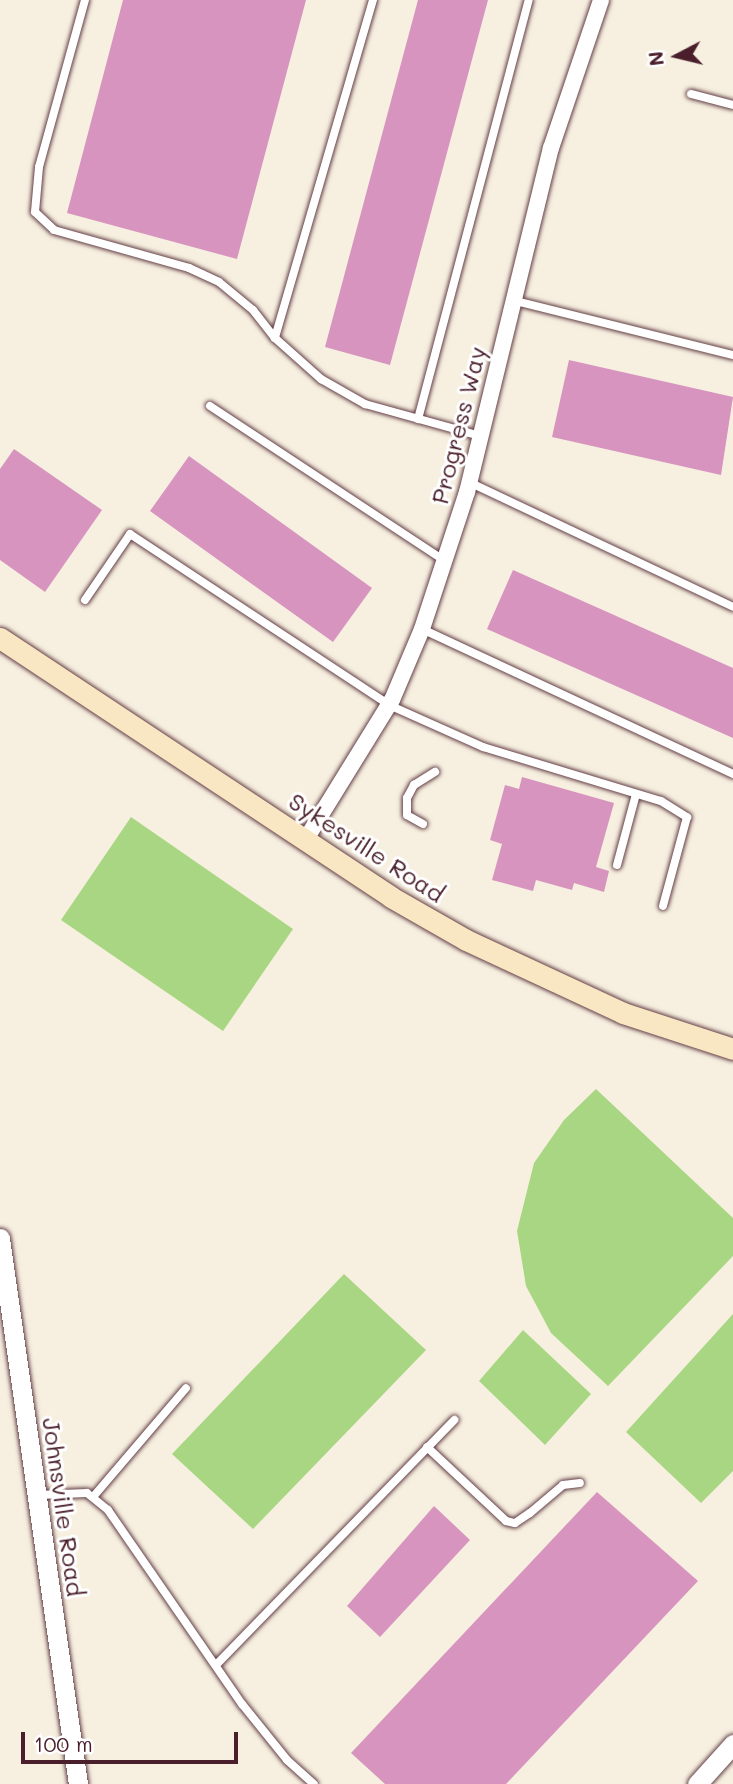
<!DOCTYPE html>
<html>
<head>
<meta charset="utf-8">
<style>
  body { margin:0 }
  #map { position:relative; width:733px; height:1784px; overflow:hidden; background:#f7f0e0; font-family:Mali,sans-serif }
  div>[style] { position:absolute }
  .green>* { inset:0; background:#a9d682 }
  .building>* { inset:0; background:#d794be }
  .roads { filter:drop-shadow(0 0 2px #643e46) drop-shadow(0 0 2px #643e46) }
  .service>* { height:8px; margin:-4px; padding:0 4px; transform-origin:4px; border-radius:4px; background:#fff }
  .minor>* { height:16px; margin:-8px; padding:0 8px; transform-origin:8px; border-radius:8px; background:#fff }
  .tertiary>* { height:19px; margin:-9.5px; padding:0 9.5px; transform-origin:9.5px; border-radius:9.5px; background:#fff }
  .secondary>* { height:21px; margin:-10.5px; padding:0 10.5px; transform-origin:10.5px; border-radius:10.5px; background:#f9e7c3 }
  span { translate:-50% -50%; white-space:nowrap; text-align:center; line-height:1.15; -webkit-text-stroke:6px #fff; paint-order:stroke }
  .street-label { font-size:24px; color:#4a1f2b }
  .north { position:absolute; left:642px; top:21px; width:70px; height:70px; -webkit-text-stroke:5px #fff; paint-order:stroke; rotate:263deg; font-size:19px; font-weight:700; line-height:28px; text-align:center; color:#4a1f2b }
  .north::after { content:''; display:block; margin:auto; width:24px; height:32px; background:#4a1f2b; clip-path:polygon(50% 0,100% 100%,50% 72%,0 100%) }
  .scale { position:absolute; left:21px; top:1732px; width:217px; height:32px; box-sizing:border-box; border:4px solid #4a1f2b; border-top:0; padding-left:9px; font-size:21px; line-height:24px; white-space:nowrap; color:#4a1f2b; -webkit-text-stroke:5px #fff; paint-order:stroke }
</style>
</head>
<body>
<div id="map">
  <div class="green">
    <div style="clip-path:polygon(131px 817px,293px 929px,223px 1031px,61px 920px)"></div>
    <div style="clip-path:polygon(596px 1089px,733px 1218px,733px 1256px,608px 1386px,551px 1333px,526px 1286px,517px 1231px,534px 1163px,564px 1120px)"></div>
    <div style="clip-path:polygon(344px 1274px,426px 1350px,253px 1529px,172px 1454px)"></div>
    <div style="clip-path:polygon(733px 1314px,733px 1471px,701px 1503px,626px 1432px)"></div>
    <div style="clip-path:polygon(523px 1330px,591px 1394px,545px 1445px,479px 1381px)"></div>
  </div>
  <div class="building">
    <div style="clip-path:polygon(123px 0,306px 0,237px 259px,67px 213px)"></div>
    <div style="clip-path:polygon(418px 0,488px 0,390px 365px,325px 347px)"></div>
    <div style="clip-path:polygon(569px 360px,733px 397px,721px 475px,552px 437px)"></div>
    <div style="clip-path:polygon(14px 449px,102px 510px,45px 592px,0 560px,0 469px)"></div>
    <div style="clip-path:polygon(189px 456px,372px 588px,333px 642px,150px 511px)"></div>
    <div style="clip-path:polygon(513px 570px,733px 668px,733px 738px,487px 629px)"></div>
    <div style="clip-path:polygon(522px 777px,614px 803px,596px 867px,609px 871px,604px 892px,574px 883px,572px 890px,536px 880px,533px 891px,492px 880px,502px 844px,490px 840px,505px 785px,519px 789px)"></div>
    <div style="clip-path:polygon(597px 1492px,698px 1581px,506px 1784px,385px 1784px,351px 1753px)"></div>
    <div style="clip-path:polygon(434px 1506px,470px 1540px,380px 1637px,347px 1606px)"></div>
  </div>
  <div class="roads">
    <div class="service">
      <div style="left:85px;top:0;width:173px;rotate:105.4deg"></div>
      <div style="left:39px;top:167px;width:45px;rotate:95.1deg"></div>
      <div style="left:35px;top:212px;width:26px;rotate:43deg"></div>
      <div style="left:54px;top:230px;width:140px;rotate:15.7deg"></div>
      <div style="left:189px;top:268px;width:33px;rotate:25deg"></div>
      <div style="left:219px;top:282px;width:44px;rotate:39.5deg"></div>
      <div style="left:253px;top:310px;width:36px;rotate:52deg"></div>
      <div style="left:373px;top:0;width:352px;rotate:106.2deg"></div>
      <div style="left:275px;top:338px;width:62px;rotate:41.7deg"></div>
      <div style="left:321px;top:379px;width:51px;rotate:29.6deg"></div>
      <div style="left:365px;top:404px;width:119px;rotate:15.5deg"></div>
      <div style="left:691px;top:94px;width:43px;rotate:14.7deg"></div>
      <div style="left:512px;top:300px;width:228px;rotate:14deg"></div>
      <div style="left:210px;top:406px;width:282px;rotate:33.4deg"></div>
      <div style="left:418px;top:419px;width:433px;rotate:-75.2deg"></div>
      <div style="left:469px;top:482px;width:292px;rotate:25.3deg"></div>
      <div style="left:85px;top:600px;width:80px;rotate:-55.7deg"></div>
      <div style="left:130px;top:534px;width:310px;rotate:33.4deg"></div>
      <div style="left:389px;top:705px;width:103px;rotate:24.1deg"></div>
      <div style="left:483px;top:747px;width:186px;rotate:16.9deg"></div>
      <div style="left:661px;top:801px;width:31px;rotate:32deg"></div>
      <div style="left:687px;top:817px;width:92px;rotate:105.1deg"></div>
      <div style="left:422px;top:629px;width:343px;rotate:25deg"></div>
      <div style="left:423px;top:824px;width:18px;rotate:-151deg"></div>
      <div style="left:407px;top:815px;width:17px;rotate:-90deg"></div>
      <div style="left:407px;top:798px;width:15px;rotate:-62deg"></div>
      <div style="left:414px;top:785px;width:25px;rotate:-32deg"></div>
      <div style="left:617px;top:865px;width:73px;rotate:-75deg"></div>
      <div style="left:427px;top:1447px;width:108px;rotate:43.1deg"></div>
      <div style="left:506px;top:1521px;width:9px;rotate:13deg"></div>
      <div style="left:515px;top:1523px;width:18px;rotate:-34deg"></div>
      <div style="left:530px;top:1513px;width:43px;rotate:-40.3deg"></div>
      <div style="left:563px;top:1485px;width:17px;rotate:-7deg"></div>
      <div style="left:38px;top:1495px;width:49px;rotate:-2.3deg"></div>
      <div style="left:87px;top:1493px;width:27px;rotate:39deg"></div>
      <div style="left:108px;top:1510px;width:236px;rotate:55.4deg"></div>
      <div style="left:242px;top:1704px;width:72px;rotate:51.2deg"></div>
      <div style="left:287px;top:1760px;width:36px;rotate:42deg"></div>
      <div style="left:93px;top:1497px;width:143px;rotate:-49.5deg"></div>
      <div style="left:216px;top:1665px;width:342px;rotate:-45.8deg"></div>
    </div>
    <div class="minor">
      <div style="left:306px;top:839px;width:163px;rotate:-58.3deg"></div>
      <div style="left:392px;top:700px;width:77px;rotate:-67.1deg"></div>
      <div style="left:422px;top:629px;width:144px;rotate:-71.8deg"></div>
      <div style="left:467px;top:492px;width:354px;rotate:-76.3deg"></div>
      <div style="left:551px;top:148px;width:156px;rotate:-71.3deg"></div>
    </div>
    <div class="tertiary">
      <div style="left:0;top:1238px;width:552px;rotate:81.87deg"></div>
      <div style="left:697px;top:1784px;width:54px;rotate:-48deg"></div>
    </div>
    <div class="secondary">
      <div style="left:0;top:638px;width:469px;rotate:33.5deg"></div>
      <div style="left:391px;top:897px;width:86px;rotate:29.8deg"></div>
      <div style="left:466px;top:940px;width:173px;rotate:24.9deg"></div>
      <div style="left:623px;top:1013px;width:116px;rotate:18.1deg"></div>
    </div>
  </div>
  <div class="street-label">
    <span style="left:458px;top:425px;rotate:-76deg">Progress Way</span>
    <span style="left:367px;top:847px;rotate:33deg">Sykesville Road</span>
    <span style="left:64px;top:1507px;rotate:82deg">Johnsville Road</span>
  </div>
  <div class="north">N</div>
  <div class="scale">100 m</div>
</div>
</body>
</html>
